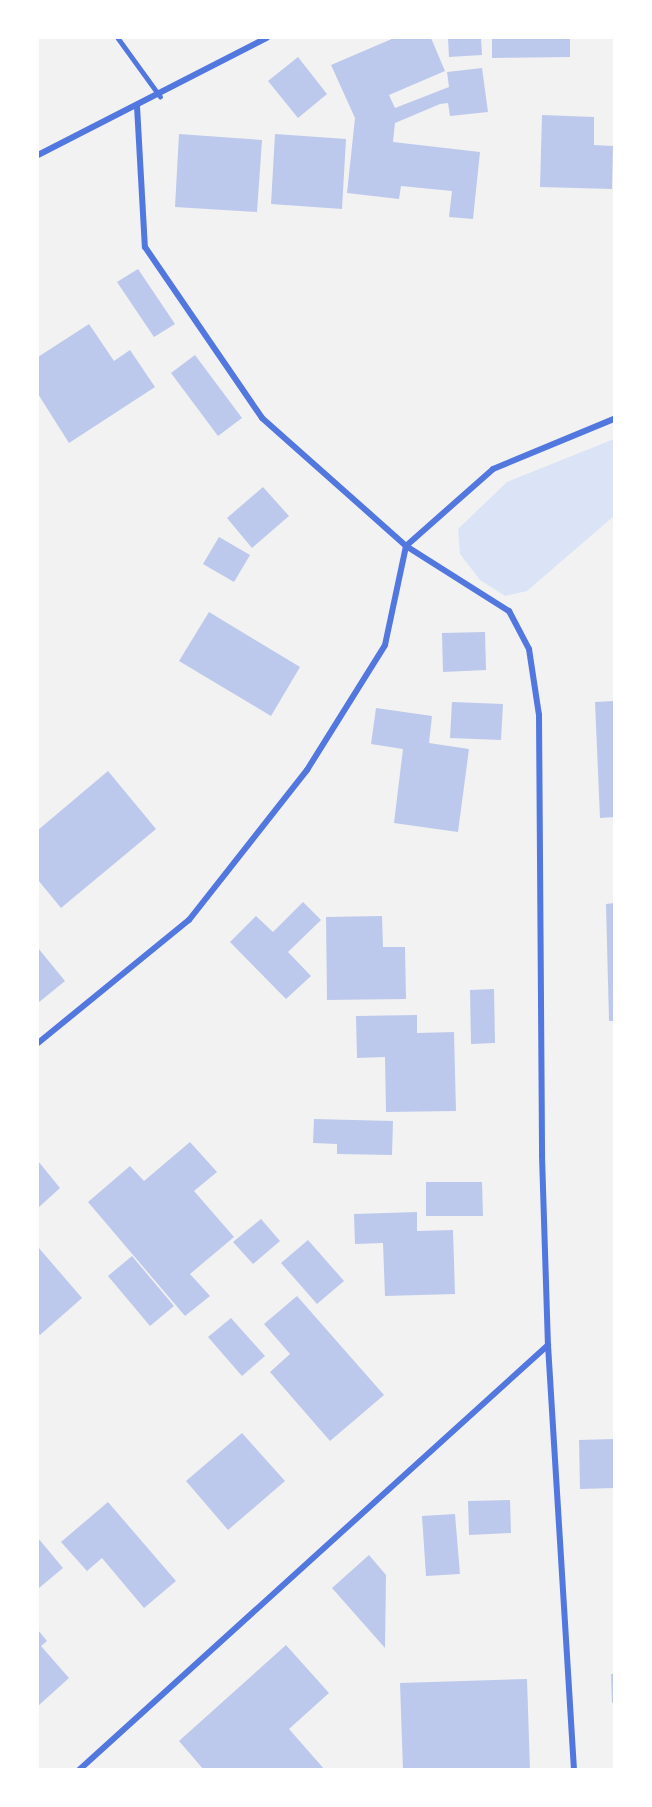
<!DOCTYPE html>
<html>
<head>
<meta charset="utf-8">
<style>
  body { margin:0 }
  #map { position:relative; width:652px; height:1807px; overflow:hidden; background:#f2f2f2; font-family:"Golos Text",sans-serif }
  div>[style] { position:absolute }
  .green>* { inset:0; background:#dbe4f7 }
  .building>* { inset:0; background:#bdc9ec }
  .service>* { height:4.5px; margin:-2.25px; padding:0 2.25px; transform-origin:2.25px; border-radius:2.25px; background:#5277de }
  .minor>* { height:6px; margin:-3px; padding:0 3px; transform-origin:3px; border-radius:3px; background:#5277de }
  span { translate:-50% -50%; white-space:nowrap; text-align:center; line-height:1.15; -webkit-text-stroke:5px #fff; paint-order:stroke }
  .frame { position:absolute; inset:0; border:39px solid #fff; pointer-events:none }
</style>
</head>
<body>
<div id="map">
  <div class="green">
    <div style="clip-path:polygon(614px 439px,614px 516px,527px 591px,505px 596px,480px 580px,460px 554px,458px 529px,507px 482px)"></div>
  </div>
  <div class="building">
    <div style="clip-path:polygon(394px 38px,431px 38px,445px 71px,389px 95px,395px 108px,449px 87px,447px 72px,482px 68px,488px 112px,450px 116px,448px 103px,440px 104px,395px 123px,393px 142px,480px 152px,473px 219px,449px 217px,452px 191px,401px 186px,399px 199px,347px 193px,355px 118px,331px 65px)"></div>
    <div style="clip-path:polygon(448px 38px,481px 38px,482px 55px,449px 57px)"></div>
    <div style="clip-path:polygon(492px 38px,570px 38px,570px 57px,492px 58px)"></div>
    <div style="clip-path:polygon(298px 57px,327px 94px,298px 118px,268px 81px)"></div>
    <div style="clip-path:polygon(542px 115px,594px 117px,594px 145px,613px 146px,612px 189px,540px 187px)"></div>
    <div style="clip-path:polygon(179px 134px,262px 140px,257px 212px,175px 207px)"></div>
    <div style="clip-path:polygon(275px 134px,346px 139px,342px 209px,271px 204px)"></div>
    <div style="clip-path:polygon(138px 269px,175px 324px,154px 337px,117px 282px)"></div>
    <div style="clip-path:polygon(89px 324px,114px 361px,130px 350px,155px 387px,69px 443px,38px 394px,38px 357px)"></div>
    <div style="clip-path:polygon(195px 355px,242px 418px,218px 436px,171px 373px)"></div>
    <div style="clip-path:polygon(263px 487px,289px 516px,252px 548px,227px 518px)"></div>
    <div style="clip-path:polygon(219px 537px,250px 555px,234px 582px,203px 564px)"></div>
    <div style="clip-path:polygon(209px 612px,300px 667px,271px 716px,179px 661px)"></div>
    <div style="clip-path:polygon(485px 632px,486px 670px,443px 672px,442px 633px)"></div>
    <div style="clip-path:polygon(614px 701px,614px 817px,600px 818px,595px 702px)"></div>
    <div style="clip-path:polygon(452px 702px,503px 704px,501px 740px,450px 738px)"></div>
    <div style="clip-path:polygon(376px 708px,432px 716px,429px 743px,469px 749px,458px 832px,394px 823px,403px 749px,371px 744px)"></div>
    <div style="clip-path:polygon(108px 771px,156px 829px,61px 908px,38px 880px,38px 830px)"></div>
    <div style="clip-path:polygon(303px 902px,321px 920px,288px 952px,311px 976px,286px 999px,230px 942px,256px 916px,273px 932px)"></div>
    <div style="clip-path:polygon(614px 903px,614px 1021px,609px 1021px,606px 904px)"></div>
    <div style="clip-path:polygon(382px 916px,383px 947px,405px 947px,406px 999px,327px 1000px,326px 917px)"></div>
    <div style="clip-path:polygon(38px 948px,65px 981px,38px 1003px)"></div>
    <div style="clip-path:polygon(494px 989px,495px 1043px,471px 1044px,470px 990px)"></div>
    <div style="clip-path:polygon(417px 1015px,417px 1033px,454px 1032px,456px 1111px,386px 1112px,385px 1057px,357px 1058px,356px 1016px)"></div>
    <div style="clip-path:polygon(314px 1119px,393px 1121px,392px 1155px,337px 1154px,337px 1144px,313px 1143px)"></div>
    <div style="clip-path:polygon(190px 1142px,217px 1172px,194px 1191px,234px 1237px,190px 1274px,210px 1296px,185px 1316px,88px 1202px,130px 1166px,144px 1181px)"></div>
    <div style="clip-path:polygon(38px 1161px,60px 1188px,38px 1208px)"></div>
    <div style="clip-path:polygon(426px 1182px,482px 1182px,483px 1216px,426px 1216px)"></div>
    <div style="clip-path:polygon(417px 1212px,417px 1231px,453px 1230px,455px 1294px,385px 1296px,383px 1243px,355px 1244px,354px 1214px)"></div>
    <div style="clip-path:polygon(261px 1219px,280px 1241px,253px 1264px,233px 1242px)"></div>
    <div style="clip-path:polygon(308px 1240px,344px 1281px,317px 1304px,281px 1263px)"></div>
    <div style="clip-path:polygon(38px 1247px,82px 1298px,40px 1335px,38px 1332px)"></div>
    <div style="clip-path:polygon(132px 1256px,174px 1306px,150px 1326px,108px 1276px)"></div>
    <div style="clip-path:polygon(297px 1296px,384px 1395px,330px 1441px,270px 1372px,290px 1354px,264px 1324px)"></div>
    <div style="clip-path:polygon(231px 1318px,265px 1356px,242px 1376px,208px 1337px)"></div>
    <div style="clip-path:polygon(242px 1433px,285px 1481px,228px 1530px,186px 1481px)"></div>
    <div style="clip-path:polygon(614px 1439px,614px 1488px,580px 1489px,579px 1440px)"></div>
    <div style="clip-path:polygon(510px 1500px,511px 1533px,469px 1535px,468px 1501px)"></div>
    <div style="clip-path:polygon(108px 1502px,176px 1581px,144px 1608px,102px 1558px,87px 1571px,61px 1542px)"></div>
    <div style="clip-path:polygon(455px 1514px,460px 1574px,426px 1576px,422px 1516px)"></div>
    <div style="clip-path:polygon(38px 1538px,63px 1568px,39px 1588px,38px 1587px)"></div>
    <div style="clip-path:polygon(369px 1555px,386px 1575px,385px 1648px,332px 1588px)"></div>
    <div style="clip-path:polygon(38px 1630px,47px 1641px,41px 1646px,69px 1678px,38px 1706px)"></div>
    <div style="clip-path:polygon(286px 1645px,329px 1693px,289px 1729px,325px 1770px,204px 1770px,179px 1741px)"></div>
    <div style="clip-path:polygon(611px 1674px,614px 1674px,614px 1702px,612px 1703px)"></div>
    <div style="clip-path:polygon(527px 1679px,530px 1770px,403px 1770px,400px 1683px)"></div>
  </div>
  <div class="service">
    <div style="left:118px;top:38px;width:72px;rotate:54.1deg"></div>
  </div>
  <div class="minor">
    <div style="left:137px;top:106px;width:141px;rotate:86.8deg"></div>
    <div style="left:145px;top:247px;width:207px;rotate:55.6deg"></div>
    <div style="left:262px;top:418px;width:193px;rotate:41.6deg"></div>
    <div style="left:406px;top:546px;width:122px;rotate:32.3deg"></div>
    <div style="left:509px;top:611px;width:43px;rotate:62.2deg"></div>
    <div style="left:529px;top:649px;width:67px;rotate:81.4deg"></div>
    <div style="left:539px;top:715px;width:441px;rotate:89.6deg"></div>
    <div style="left:542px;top:1156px;width:189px;rotate:88.2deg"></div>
    <div style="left:548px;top:1345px;width:426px;rotate:86.5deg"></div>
    <div style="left:38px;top:155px;width:257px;rotate:-27.1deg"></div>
    <div style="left:406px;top:546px;width:116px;rotate:-41.5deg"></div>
    <div style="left:493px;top:469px;width:131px;rotate:-22.5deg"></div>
    <div style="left:38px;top:1043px;width:195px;rotate:-39.2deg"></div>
    <div style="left:189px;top:920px;width:191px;rotate:-51.8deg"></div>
    <div style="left:307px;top:770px;width:147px;rotate:-58deg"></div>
    <div style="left:385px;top:645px;width:101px;rotate:-78deg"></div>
    <div style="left:79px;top:1770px;width:633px;rotate:-42.18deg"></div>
  </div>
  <div class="frame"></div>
</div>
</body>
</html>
